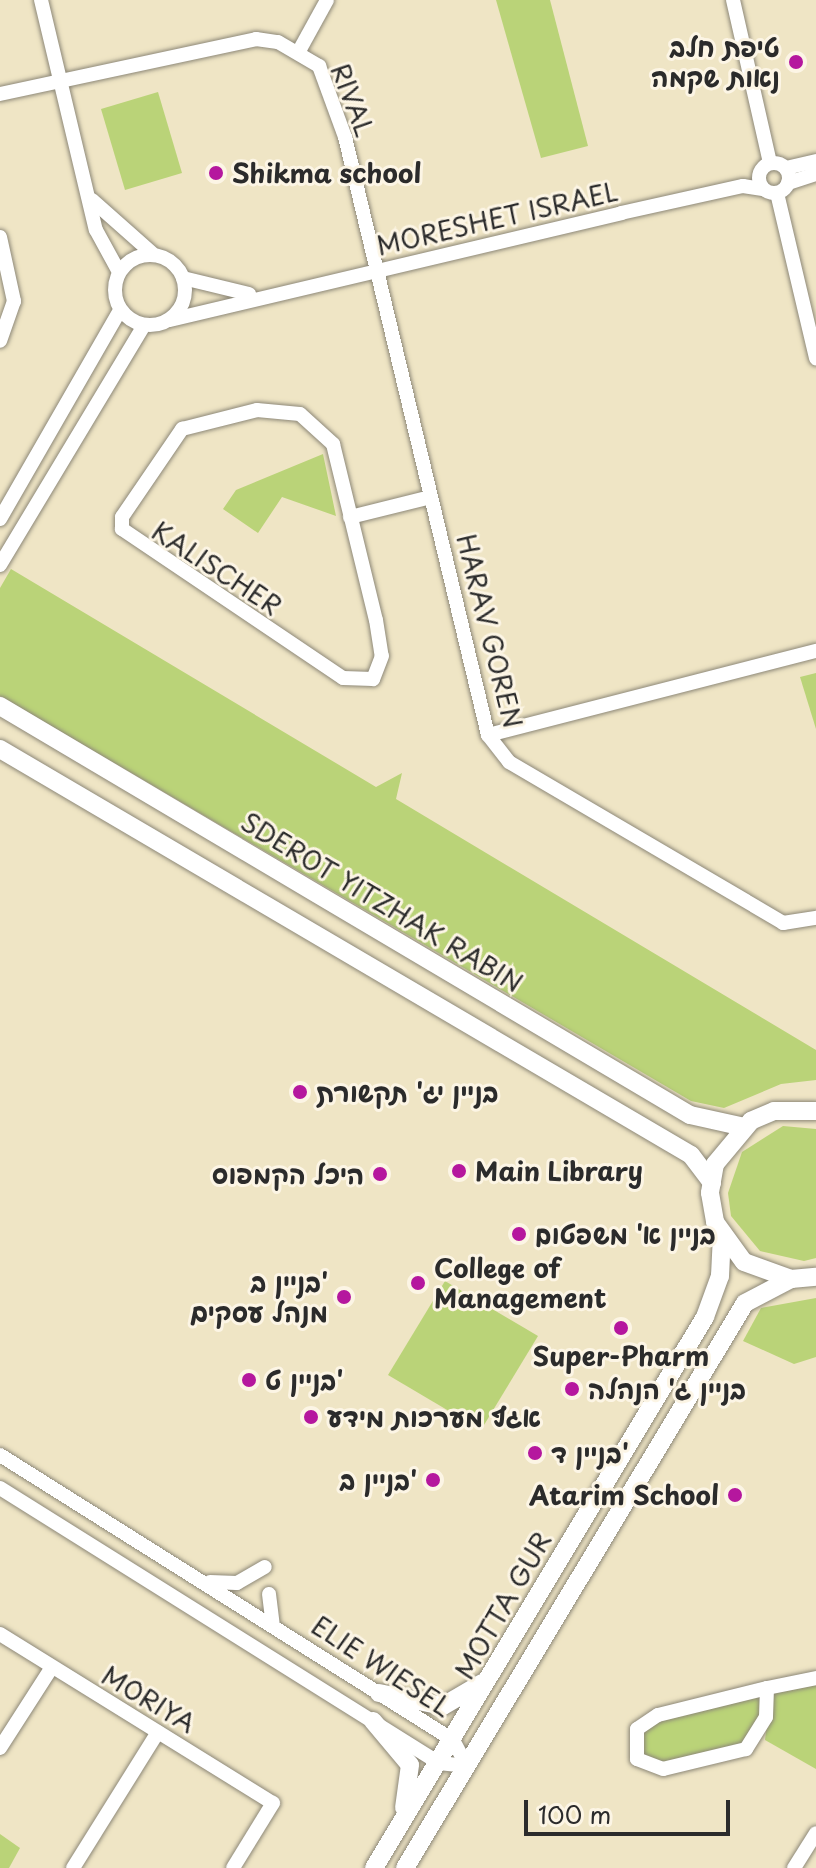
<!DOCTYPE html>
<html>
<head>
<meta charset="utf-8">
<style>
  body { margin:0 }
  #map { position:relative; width:816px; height:1868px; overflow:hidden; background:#efe5c5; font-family:"Playpen Sans","Playpen Sans Hebrew",sans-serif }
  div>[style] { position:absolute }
  .green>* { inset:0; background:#bad378 }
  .roads { filter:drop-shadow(0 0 2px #8d8878) drop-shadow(0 0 2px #8d8878) }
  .minor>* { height:14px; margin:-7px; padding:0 7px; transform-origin:7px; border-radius:7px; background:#fff }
  .minor>.ring { margin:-7px; padding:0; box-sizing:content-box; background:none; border:14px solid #fff; border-radius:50% }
  .major>* { height:18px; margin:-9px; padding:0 9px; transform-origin:9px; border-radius:9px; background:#fff }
  .dots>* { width:22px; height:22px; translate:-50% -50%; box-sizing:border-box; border:4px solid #fcf5e5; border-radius:50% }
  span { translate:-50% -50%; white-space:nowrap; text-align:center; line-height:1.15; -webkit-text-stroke:6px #fcf5e5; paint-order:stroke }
  .poi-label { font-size:26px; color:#2b2b2b; font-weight:700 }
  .right { translate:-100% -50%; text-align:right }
  .left { translate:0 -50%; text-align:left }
  .street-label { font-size:26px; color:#2b2b2b }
  .scale { position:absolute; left:524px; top:1800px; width:206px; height:36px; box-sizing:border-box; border:4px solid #2b2b2b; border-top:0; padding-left:10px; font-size:24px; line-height:28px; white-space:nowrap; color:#2b2b2b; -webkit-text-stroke:6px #fcf5e5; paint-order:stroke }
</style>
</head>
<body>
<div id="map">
  <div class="green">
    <div style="clip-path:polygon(496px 0,550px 0,588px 146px,541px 158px)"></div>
    <div style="clip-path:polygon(158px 92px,182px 173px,125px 190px,101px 109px)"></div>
    <div style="clip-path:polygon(323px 454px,336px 516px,282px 497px,258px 533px,223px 509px,236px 490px)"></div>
    <div style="clip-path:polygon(11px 569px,376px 787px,402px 773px,396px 799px,816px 1050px,816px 1080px,781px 1084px,724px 1108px,691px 1101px,0 696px,0 588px)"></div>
    <div style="clip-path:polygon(816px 673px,816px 729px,800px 677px)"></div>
    <div style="clip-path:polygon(783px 1126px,816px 1129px,816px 1258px,804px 1261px,760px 1251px,731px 1216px,728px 1193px,742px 1152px)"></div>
    <div style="clip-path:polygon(445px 1281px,538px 1336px,481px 1430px,388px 1375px)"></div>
    <div style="clip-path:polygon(816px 1298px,816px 1357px,794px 1364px,743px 1341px,761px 1308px)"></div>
    <div style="clip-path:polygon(816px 1685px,816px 1769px,765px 1740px,771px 1694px)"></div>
    <div style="clip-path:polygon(763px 1693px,762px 1716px,744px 1746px,662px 1765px,644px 1762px,636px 1740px,647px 1725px)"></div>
    <div style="clip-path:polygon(0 1834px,20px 1848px,9px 1868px,0 1868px)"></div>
  </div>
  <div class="roads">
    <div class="minor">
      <div style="left:41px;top:0;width:236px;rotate:76.6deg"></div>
      <div style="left:96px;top:230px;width:48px;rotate:61.3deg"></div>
      <div style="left:733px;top:0;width:167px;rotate:77.2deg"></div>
      <div style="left:299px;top:51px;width:58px;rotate:-61.2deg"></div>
      <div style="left:0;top:94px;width:262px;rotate:-12.1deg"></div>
      <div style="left:256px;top:39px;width:22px;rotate:8deg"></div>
      <div style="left:278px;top:42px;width:48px;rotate:30.3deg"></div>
      <div style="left:319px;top:66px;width:76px;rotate:69.9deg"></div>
      <div style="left:345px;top:137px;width:615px;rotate:76.55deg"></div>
      <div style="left:488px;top:735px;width:34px;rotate:52deg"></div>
      <div style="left:509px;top:762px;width:318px;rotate:30.4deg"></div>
      <div style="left:783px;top:923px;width:33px;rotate:-9deg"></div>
      <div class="ring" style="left:759px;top:163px;width:16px;height:16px"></div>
      <div style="left:786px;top:168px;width:31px;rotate:-13deg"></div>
      <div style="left:788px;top:183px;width:29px;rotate:-18deg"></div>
      <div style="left:777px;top:193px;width:170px;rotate:76.7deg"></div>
      <div style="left:92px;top:200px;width:83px;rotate:41.6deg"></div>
      <div style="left:0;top:237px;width:66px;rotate:77.7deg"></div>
      <div style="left:14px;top:301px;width:42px;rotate:109.3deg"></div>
      <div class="ring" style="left:115px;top:255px;width:56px;height:56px"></div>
      <div style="left:183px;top:278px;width:68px;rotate:13.6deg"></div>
      <div style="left:170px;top:320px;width:464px;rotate:-13.3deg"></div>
      <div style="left:621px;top:213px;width:125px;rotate:-12.5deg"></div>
      <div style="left:743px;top:186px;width:20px;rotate:9deg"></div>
      <div style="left:257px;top:410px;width:43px;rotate:5.3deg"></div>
      <div style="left:300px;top:414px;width:45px;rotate:42.3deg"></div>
      <div style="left:333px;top:444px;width:181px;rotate:76.3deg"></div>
      <div style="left:376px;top:620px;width:36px;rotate:81deg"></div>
      <div style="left:382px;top:656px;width:25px;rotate:111deg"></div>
      <div style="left:373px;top:679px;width:30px;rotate:-178deg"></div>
      <div style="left:343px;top:678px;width:267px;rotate:-146deg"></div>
      <div style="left:122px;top:529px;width:12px;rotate:-90deg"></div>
      <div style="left:122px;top:517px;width:107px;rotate:-55.7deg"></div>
      <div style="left:182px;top:429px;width:77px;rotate:-14.2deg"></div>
      <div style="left:350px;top:517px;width:83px;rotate:-13.9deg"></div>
      <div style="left:0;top:519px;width:241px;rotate:-60.1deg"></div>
      <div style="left:0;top:565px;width:280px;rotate:-59deg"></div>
      <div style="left:488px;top:735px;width:339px;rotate:-14.4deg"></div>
      <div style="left:0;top:1455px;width:535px;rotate:32.18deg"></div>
      <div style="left:453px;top:1740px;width:30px;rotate:62deg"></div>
      <div style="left:0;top:1488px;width:518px;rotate:32.06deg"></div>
      <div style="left:439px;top:1763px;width:28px;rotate:6deg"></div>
      <div style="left:210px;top:1582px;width:27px;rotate:2deg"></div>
      <div style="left:237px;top:1583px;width:32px;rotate:-30deg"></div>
      <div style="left:269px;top:1594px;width:31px;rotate:83deg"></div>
      <div style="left:0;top:1634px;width:321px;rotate:31.8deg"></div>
      <div style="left:273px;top:1803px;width:76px;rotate:121.6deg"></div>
      <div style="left:767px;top:1688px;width:29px;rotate:92deg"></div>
      <div style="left:766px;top:1717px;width:38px;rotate:122deg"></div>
      <div style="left:746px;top:1749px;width:85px;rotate:166.5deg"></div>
      <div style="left:663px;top:1769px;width:28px;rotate:-159deg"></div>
      <div style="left:637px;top:1759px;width:30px;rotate:-90deg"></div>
      <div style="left:637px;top:1729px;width:25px;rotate:-34deg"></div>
      <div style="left:658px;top:1715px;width:112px;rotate:-13.9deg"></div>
      <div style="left:767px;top:1688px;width:50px;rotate:-11.5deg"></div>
      <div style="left:0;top:1748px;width:96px;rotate:-57.3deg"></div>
      <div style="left:73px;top:1868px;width:160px;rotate:-58deg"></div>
      <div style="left:794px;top:1868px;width:41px;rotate:-57.8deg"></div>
    </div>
    <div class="major">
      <div style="left:0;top:706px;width:802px;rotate:30.66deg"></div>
      <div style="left:690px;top:1115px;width:55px;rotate:12.5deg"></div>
      <div style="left:0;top:749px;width:801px;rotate:30.44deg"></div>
      <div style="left:691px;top:1155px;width:35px;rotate:53deg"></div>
      <div style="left:816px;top:1111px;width:42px;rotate:180deg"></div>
      <div style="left:774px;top:1111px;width:25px;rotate:157deg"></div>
      <div style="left:751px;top:1121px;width:56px;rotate:129.9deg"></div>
      <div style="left:715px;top:1164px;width:29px;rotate:100deg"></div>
      <div style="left:710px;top:1193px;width:29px;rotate:80deg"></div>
      <div style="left:715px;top:1222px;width:49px;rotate:54.1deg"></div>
      <div style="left:744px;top:1262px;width:50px;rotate:19.9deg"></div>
      <div style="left:791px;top:1279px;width:25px;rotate:-5deg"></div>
      <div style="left:379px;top:1693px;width:65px;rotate:11.5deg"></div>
      <div style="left:443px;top:1706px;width:45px;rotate:-30.5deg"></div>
      <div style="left:373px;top:1721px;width:57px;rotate:49.9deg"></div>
      <div style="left:410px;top:1765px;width:43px;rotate:97.9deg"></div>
      <div style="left:374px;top:1868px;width:643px;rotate:-59.01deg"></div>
      <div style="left:705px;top:1317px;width:44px;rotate:-69.9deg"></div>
      <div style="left:720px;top:1276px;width:41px;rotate:-87.2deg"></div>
      <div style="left:405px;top:1868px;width:659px;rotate:-58.96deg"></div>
      <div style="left:745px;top:1303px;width:52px;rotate:-27.6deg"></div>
    </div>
  </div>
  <div class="dots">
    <div style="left:796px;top:62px;background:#b5179e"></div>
    <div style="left:216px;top:173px;background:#b5179e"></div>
    <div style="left:300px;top:1092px;background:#b5179e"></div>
    <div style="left:459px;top:1171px;background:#b5179e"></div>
    <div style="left:380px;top:1174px;background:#b5179e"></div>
    <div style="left:519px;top:1234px;background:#b5179e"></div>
    <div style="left:418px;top:1283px;background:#b5179e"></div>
    <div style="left:344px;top:1297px;background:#b5179e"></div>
    <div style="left:621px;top:1328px;background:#b5179e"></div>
    <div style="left:249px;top:1380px;background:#b5179e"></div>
    <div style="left:572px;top:1389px;background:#b5179e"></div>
    <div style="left:311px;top:1417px;background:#b5179e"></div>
    <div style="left:535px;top:1453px;background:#b5179e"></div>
    <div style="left:433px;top:1480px;background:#b5179e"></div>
    <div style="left:735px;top:1495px;background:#b5179e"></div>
  </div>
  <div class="poi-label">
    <span class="right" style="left:780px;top:62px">טיפת חלב<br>נאות שקמה</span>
    <span class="left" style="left:232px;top:173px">Shikma school</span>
    <span class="left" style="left:316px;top:1092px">בניין יג' תקשורת</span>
    <span class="left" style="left:475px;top:1171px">Main Library</span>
    <span class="right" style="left:364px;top:1174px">היכל הקמפוס</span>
    <span class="left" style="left:535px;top:1234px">בניין א' משפטום</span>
    <span class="left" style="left:434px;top:1283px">College of<br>Management</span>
    <span class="right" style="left:328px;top:1297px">בניין ב'<br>מנהל עסקים</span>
    <span style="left:621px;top:1356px">Super-Pharm</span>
    <span class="left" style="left:265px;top:1380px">בניין ט'</span>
    <span class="left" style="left:588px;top:1389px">בניין ג' הנהלה</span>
    <span class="left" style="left:327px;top:1417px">אגף מערכות מידע</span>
    <span class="left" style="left:551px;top:1453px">בניין ד'</span>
    <span class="right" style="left:417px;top:1480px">בניין ב'</span>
    <span class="right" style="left:719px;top:1495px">Atarim School</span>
  </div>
  <div class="street-label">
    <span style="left:353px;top:100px;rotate:69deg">RIVAL</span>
    <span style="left:497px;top:218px;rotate:-13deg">MORESHET ISRAEL</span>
    <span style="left:217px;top:568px;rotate:33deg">KALISCHER</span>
    <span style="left:490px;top:631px;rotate:76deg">HARAV GOREN</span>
    <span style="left:382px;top:902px;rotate:31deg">SDEROT YITZHAK RABIN</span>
    <span style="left:503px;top:1605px;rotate:-60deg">MOTTA GUR</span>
    <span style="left:382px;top:1666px;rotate:33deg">ELIE WIESEL</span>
    <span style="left:149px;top:1699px;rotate:31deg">MORIYA</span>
  </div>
  <div class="scale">100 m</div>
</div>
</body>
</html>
